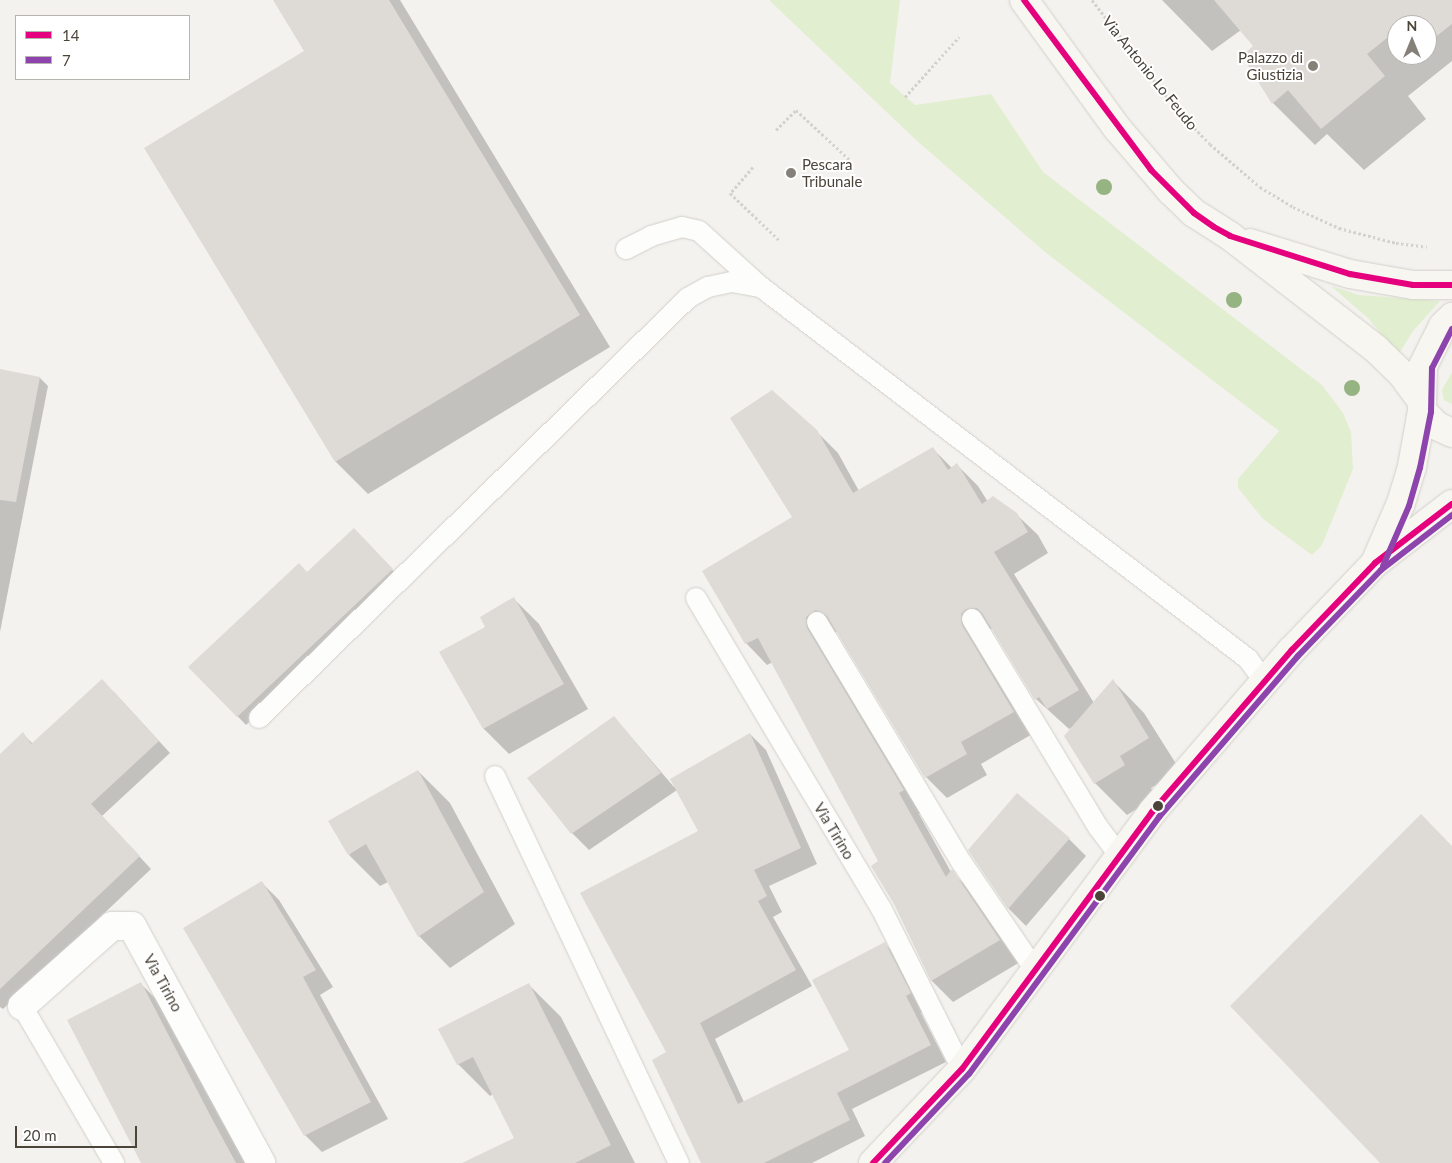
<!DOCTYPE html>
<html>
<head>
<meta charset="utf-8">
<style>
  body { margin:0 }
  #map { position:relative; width:1452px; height:1163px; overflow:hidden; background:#f4f2ee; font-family:Lato,sans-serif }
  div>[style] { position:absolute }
  .green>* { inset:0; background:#e1eecf }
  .shadow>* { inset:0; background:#0003 }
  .building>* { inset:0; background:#dedbd6 }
  .path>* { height:3px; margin-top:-1.5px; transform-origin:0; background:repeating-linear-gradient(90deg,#d3d2cc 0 2.5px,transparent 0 5px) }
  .roads { filter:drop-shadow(0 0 1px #d2d0cb) drop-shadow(0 0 1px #d2d0cb) }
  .lane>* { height:20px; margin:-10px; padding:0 10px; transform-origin:10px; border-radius:10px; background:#fdfdfc }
  .street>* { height:28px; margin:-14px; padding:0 14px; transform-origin:14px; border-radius:14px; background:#fdfdfc }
  .secondary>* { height:28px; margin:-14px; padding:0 14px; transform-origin:14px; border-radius:14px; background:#f7f6f1 }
  .bus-1>* { height:6px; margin:-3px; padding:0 3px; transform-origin:3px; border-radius:3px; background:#e5007d }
  .bus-2>* { height:6px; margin:-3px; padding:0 3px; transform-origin:3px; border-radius:3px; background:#8e44ad }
  .trees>* { width:16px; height:16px; margin:-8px; border-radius:50%; background:#96b382 }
  .dots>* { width:14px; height:14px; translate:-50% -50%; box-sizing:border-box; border:2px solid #fff; border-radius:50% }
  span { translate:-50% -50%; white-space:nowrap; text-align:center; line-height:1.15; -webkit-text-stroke:4px #fff; paint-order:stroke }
  .poi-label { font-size:15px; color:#4b4439 }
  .right { translate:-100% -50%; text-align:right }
  .left { translate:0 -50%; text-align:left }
  .street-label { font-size:15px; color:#4b4439 }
  .legend { position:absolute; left:15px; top:15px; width:175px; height:65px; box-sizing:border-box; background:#fff; border:1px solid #b7b4b0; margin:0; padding:6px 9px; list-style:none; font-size:15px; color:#4b4439 }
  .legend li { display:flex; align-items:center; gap:10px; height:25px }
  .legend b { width:25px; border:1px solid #b7b4b0 }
  .north { position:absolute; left:1387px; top:15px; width:50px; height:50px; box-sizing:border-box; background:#fff; border:1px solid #b7b4b0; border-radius:50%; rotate:0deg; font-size:14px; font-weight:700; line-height:20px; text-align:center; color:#4b4439 }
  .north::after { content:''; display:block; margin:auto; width:18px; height:22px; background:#868178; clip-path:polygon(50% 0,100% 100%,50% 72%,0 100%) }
  .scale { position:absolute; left:15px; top:1126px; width:122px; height:22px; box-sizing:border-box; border:2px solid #4b4439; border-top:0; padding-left:6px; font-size:15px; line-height:18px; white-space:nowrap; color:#4b4439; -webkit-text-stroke:4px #fff; paint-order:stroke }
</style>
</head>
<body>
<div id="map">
  <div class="green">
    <div style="clip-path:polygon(769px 0,900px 0,890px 83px,915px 105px,991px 94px,1043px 172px,1322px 385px,1343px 413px,1351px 432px,1353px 469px,1322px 545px,1312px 555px,1263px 519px,1238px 488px,1238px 479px,1279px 431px,1045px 252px,916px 140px)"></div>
    <div style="clip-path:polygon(1331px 286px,1359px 295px,1440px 301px,1413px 331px,1398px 355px,1369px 319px)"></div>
    <div style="clip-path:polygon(1452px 372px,1452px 404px,1444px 400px,1442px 390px)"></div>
  </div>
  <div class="shadow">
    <div style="clip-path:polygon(274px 0,400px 0,610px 347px,368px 494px,336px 462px,146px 148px,306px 52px)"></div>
    <div style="clip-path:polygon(evenodd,1162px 0,1452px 0,1452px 61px,1408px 96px,1426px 119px,1364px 170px,1327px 134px,1315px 145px,1273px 103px,1244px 56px,1254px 46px,1241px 30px,1212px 51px,1162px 0,1397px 25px,1427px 25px,1427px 55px,1397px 55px,1397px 25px)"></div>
    <div style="clip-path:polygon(0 370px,40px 378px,48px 386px,0 632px)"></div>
    <div style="clip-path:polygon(816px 431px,838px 453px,859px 491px,933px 449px,952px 468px,957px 465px,978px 486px,988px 502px,1016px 514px,1038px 535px,1048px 553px,1014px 574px,1094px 703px,1113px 681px,1144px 713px,1180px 770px,1151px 788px,1156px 797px,1127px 815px,1095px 783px,1075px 726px,1069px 729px,1036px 699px,993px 629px,988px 629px,1034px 733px,981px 764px,987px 775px,947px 798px,926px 777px,838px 631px,828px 637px,924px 811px,919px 814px,951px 872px,973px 892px,1020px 962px,953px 1002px,932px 981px,879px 862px,773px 662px,767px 665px,746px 643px,794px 518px)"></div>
    <div style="clip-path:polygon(362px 538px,401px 579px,246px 725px,190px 667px,307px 574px)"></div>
    <div style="clip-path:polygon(514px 599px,539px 624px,588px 709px,509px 754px,484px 729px,441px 653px,487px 627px)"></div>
    <div style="clip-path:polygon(114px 692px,170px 753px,102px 816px,151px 869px,3px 1009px,0 1007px,0 756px,23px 734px,33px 744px)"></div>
    <div style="clip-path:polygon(614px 717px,674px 787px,750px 734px,766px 750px,817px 864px,769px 886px,782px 912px,773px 917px,812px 986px,715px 1039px,744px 1102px,850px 1050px,885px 944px,901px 960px,926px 1010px,921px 1013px,946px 1062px,852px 1109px,865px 1136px,812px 1163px,703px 1163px,668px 1053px,700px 831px,677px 790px,589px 850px,572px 833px)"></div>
    <div style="clip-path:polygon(418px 771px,450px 803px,515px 924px,450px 968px,419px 936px,388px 882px,380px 886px,349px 855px)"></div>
    <div style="clip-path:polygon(1069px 839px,1086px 856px,1026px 926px,1009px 909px,970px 850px)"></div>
    <div style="clip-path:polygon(262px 883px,279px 900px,333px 987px,320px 995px,388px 1119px,322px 1152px,305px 1135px)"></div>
    <div style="clip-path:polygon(141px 984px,175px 1018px,253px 1163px,144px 1163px)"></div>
    <div style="clip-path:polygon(529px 985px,561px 1017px,635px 1163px,512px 1163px,516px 1138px,493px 1094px,490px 1096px,458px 1064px)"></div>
  </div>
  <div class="building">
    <div style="clip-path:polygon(273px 0,389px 0,580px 315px,335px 462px,144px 148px,304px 51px)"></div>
    <div style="clip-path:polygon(1214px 0,1452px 0,1452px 24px,1434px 38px,1416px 15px,1403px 25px,1397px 25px,1397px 30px,1367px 54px,1385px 76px,1321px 129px,1288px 90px,1272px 104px,1242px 56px,1253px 46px)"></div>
    <div style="clip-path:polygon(0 369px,40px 377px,16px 502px,0 500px)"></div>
    <div style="clip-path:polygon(772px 390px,817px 430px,853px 493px,933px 447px,948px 470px,957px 463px,982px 504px,993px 496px,1017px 513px,1028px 532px,994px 552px,1079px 690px,1047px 709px,1039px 697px,1035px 700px,982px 613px,977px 608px,966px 609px,961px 614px,962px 625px,1014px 712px,961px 742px,967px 754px,925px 778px,827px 616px,816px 610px,806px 617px,807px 628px,904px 790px,899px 793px,946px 877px,952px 869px,1000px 940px,931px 981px,894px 904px,871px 866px,878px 861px,758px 638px,745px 644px,702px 571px,792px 517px,730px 418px)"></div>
    <div style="clip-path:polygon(354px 528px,393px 569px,237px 717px,188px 667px,299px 563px,307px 572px)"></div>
    <div style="clip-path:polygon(514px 597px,564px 684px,483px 729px,439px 652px,485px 627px,480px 617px)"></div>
    <div style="clip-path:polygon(102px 679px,159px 741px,91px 804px,140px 856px,0 989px,0 754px,23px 732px,31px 744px)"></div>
    <div style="clip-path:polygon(1113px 679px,1149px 738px,1120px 756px,1125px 765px,1094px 784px,1064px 736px)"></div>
    <div style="clip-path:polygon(614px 716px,661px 773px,571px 834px,527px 778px)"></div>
    <div style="clip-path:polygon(750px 733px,801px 848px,754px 870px,767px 896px,758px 901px,796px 970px,700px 1023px,738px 1104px,849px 1050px,812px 980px,885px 942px,911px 993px,906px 996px,931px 1045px,837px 1093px,850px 1120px,764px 1163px,701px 1163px,652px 1060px,666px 1052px,580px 893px,698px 831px,670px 779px)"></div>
    <div style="clip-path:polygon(418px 770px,484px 892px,418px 937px,366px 844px,348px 855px,328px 821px)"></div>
    <div style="clip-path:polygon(1017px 793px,1070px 838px,1008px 909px,968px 850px)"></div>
    <div style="clip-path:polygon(1421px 814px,1452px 846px,1452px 1163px,1380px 1163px,1230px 1006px)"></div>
    <div style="clip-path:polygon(262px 881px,316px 970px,303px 977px,371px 1102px,304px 1136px,183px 928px)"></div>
    <div style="clip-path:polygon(141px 982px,210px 1115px,236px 1163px,141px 1163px,67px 1020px)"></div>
    <div style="clip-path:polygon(529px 983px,611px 1145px,575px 1163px,462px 1163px,514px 1138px,473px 1057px,457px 1065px,438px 1029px)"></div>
  </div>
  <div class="path">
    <div style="left:1092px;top:0;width:139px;rotate:52.3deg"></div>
    <div style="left:1177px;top:110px;width:47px;rotate:45.9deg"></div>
    <div style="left:1210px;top:144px;width:66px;rotate:40.7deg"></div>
    <div style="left:1260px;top:187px;width:39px;rotate:31deg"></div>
    <div style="left:1293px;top:207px;width:51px;rotate:24.5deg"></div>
    <div style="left:1339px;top:228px;width:59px;rotate:14.7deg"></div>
    <div style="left:1396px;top:243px;width:31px;rotate:7deg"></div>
    <div style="left:905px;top:97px;width:81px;rotate:-48deg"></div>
    <div style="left:776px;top:130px;width:28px;rotate:-45deg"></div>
    <div style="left:796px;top:110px;width:74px;rotate:42.8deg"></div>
    <div style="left:753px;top:167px;width:35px;rotate:131deg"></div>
    <div style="left:730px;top:193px;width:68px;rotate:43.8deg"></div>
  </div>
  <div class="roads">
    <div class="lane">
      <div style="left:626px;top:249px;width:28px;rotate:-27deg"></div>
      <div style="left:651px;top:236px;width:32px;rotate:-16deg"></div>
      <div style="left:682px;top:227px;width:17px;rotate:13deg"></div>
      <div style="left:699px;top:231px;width:84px;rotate:42.1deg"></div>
      <div style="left:696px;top:598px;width:361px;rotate:59.2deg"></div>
      <div style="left:881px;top:908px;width:180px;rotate:63.3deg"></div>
      <div style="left:972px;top:619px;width:243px;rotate:58.8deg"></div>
      <div style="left:1098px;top:827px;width:35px;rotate:53deg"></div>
      <div style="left:817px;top:622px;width:281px;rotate:59deg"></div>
      <div style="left:962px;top:863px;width:127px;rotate:55.6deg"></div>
      <div style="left:259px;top:718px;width:600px;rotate:-44.39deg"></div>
      <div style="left:688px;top:298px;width:23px;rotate:-29deg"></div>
      <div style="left:708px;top:287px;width:25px;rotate:-12deg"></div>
      <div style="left:732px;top:282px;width:29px;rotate:10deg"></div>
      <div style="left:761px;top:287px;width:613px;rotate:37.37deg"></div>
      <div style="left:1248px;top:659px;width:29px;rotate:54deg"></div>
      <div style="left:495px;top:776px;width:429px;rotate:64.6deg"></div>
      <div style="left:22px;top:1006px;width:182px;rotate:59.6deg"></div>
    </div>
    <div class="street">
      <div style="left:22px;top:1006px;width:120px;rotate:-41.6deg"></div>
      <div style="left:112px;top:926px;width:20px"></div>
      <div style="left:132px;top:926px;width:270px;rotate:61.4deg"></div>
    </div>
    <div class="secondary">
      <div style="left:1024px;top:0;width:158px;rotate:54deg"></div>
      <div style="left:1117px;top:128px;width:83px;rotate:49.4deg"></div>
      <div style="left:1171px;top:191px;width:32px;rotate:44deg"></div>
      <div style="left:1194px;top:213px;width:43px;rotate:32.6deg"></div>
      <div style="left:1230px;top:236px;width:185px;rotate:37.7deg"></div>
      <div style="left:1376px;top:349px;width:36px;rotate:44deg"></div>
      <div style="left:1402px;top:374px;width:32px;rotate:54deg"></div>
      <div style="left:1250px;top:243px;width:105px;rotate:17.2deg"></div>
      <div style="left:1350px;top:274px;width:64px;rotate:9.9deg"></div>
      <div style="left:1413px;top:285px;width:39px"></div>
      <div style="left:1422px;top:411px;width:21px;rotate:45deg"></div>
      <div style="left:1437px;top:426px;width:17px;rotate:25deg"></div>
      <div style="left:1375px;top:563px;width:65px;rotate:-66.6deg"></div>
      <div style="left:1401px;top:503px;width:39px;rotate:-73deg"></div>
      <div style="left:1412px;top:466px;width:56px;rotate:-79.7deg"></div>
      <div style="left:1422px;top:411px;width:45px;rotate:-88.7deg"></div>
      <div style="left:1423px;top:366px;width:45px;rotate:-63.4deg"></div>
      <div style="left:1443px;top:326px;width:13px;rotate:-45deg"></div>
      <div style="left:873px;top:1163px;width:129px;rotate:-46.6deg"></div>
      <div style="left:962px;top:1069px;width:320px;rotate:-53.5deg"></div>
      <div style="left:1152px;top:812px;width:214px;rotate:-49.2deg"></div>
      <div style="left:1292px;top:650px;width:120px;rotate:-46.3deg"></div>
      <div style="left:1375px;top:563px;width:97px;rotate:-37.5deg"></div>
    </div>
  </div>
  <div class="bus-1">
    <div style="left:1024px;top:0;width:212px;rotate:53.2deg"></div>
    <div style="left:1151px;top:170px;width:61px;rotate:45deg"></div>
    <div style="left:1194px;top:213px;width:24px;rotate:35deg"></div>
    <div style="left:1214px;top:227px;width:18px;rotate:29deg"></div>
    <div style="left:1230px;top:236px;width:126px;rotate:17.6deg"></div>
    <div style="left:1350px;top:274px;width:64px;rotate:9.9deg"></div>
    <div style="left:1413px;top:285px;width:39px"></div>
    <div style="left:873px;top:1163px;width:129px;rotate:-46.6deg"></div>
    <div style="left:962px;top:1069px;width:320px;rotate:-53.5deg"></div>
    <div style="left:1152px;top:812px;width:214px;rotate:-49.2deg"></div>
    <div style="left:1292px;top:650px;width:120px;rotate:-46.3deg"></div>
    <div style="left:1375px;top:563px;width:97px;rotate:-37.5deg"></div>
  </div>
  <div class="bus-2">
    <div style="left:1383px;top:566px;width:65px;rotate:-66.6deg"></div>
    <div style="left:1409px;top:506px;width:40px;rotate:-74deg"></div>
    <div style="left:1420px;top:468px;width:57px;rotate:-78.9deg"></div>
    <div style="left:1431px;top:412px;width:44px;rotate:-88.7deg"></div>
    <div style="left:1432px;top:368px;width:44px;rotate:-62.9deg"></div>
    <div style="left:885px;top:1163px;width:122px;rotate:-46.7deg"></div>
    <div style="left:969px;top:1074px;width:320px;rotate:-53.5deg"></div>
    <div style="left:1159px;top:817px;width:213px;rotate:-49.2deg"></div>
    <div style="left:1298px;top:656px;width:120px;rotate:-46deg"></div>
    <div style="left:1381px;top:570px;width:90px;rotate:-37.8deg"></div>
  </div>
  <div class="trees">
    <div style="left:1104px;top:187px"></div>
    <div style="left:1234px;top:300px"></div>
    <div style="left:1352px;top:388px"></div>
  </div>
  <div class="dots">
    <div style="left:1313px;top:66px;background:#868178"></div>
    <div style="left:791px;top:173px;background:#868178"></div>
    <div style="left:1158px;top:806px;background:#4b4439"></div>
    <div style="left:1100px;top:896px;background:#4b4439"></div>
  </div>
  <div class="poi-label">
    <span class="right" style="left:1303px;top:66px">Palazzo di<br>Giustizia</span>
    <span class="left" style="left:802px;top:173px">Pescara<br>Tribunale</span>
  </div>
  <div class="street-label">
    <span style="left:1150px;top:73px;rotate:51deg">Via Antonio Lo Feudo</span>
    <span style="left:834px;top:831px;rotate:59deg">Via Tirino</span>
    <span style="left:163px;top:983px;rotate:61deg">Via Tirino</span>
  </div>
  <ul class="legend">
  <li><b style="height:6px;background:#e5007d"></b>14</li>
  <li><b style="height:6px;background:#8e44ad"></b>7</li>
  </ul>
  <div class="north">N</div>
  <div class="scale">20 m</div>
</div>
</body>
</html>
